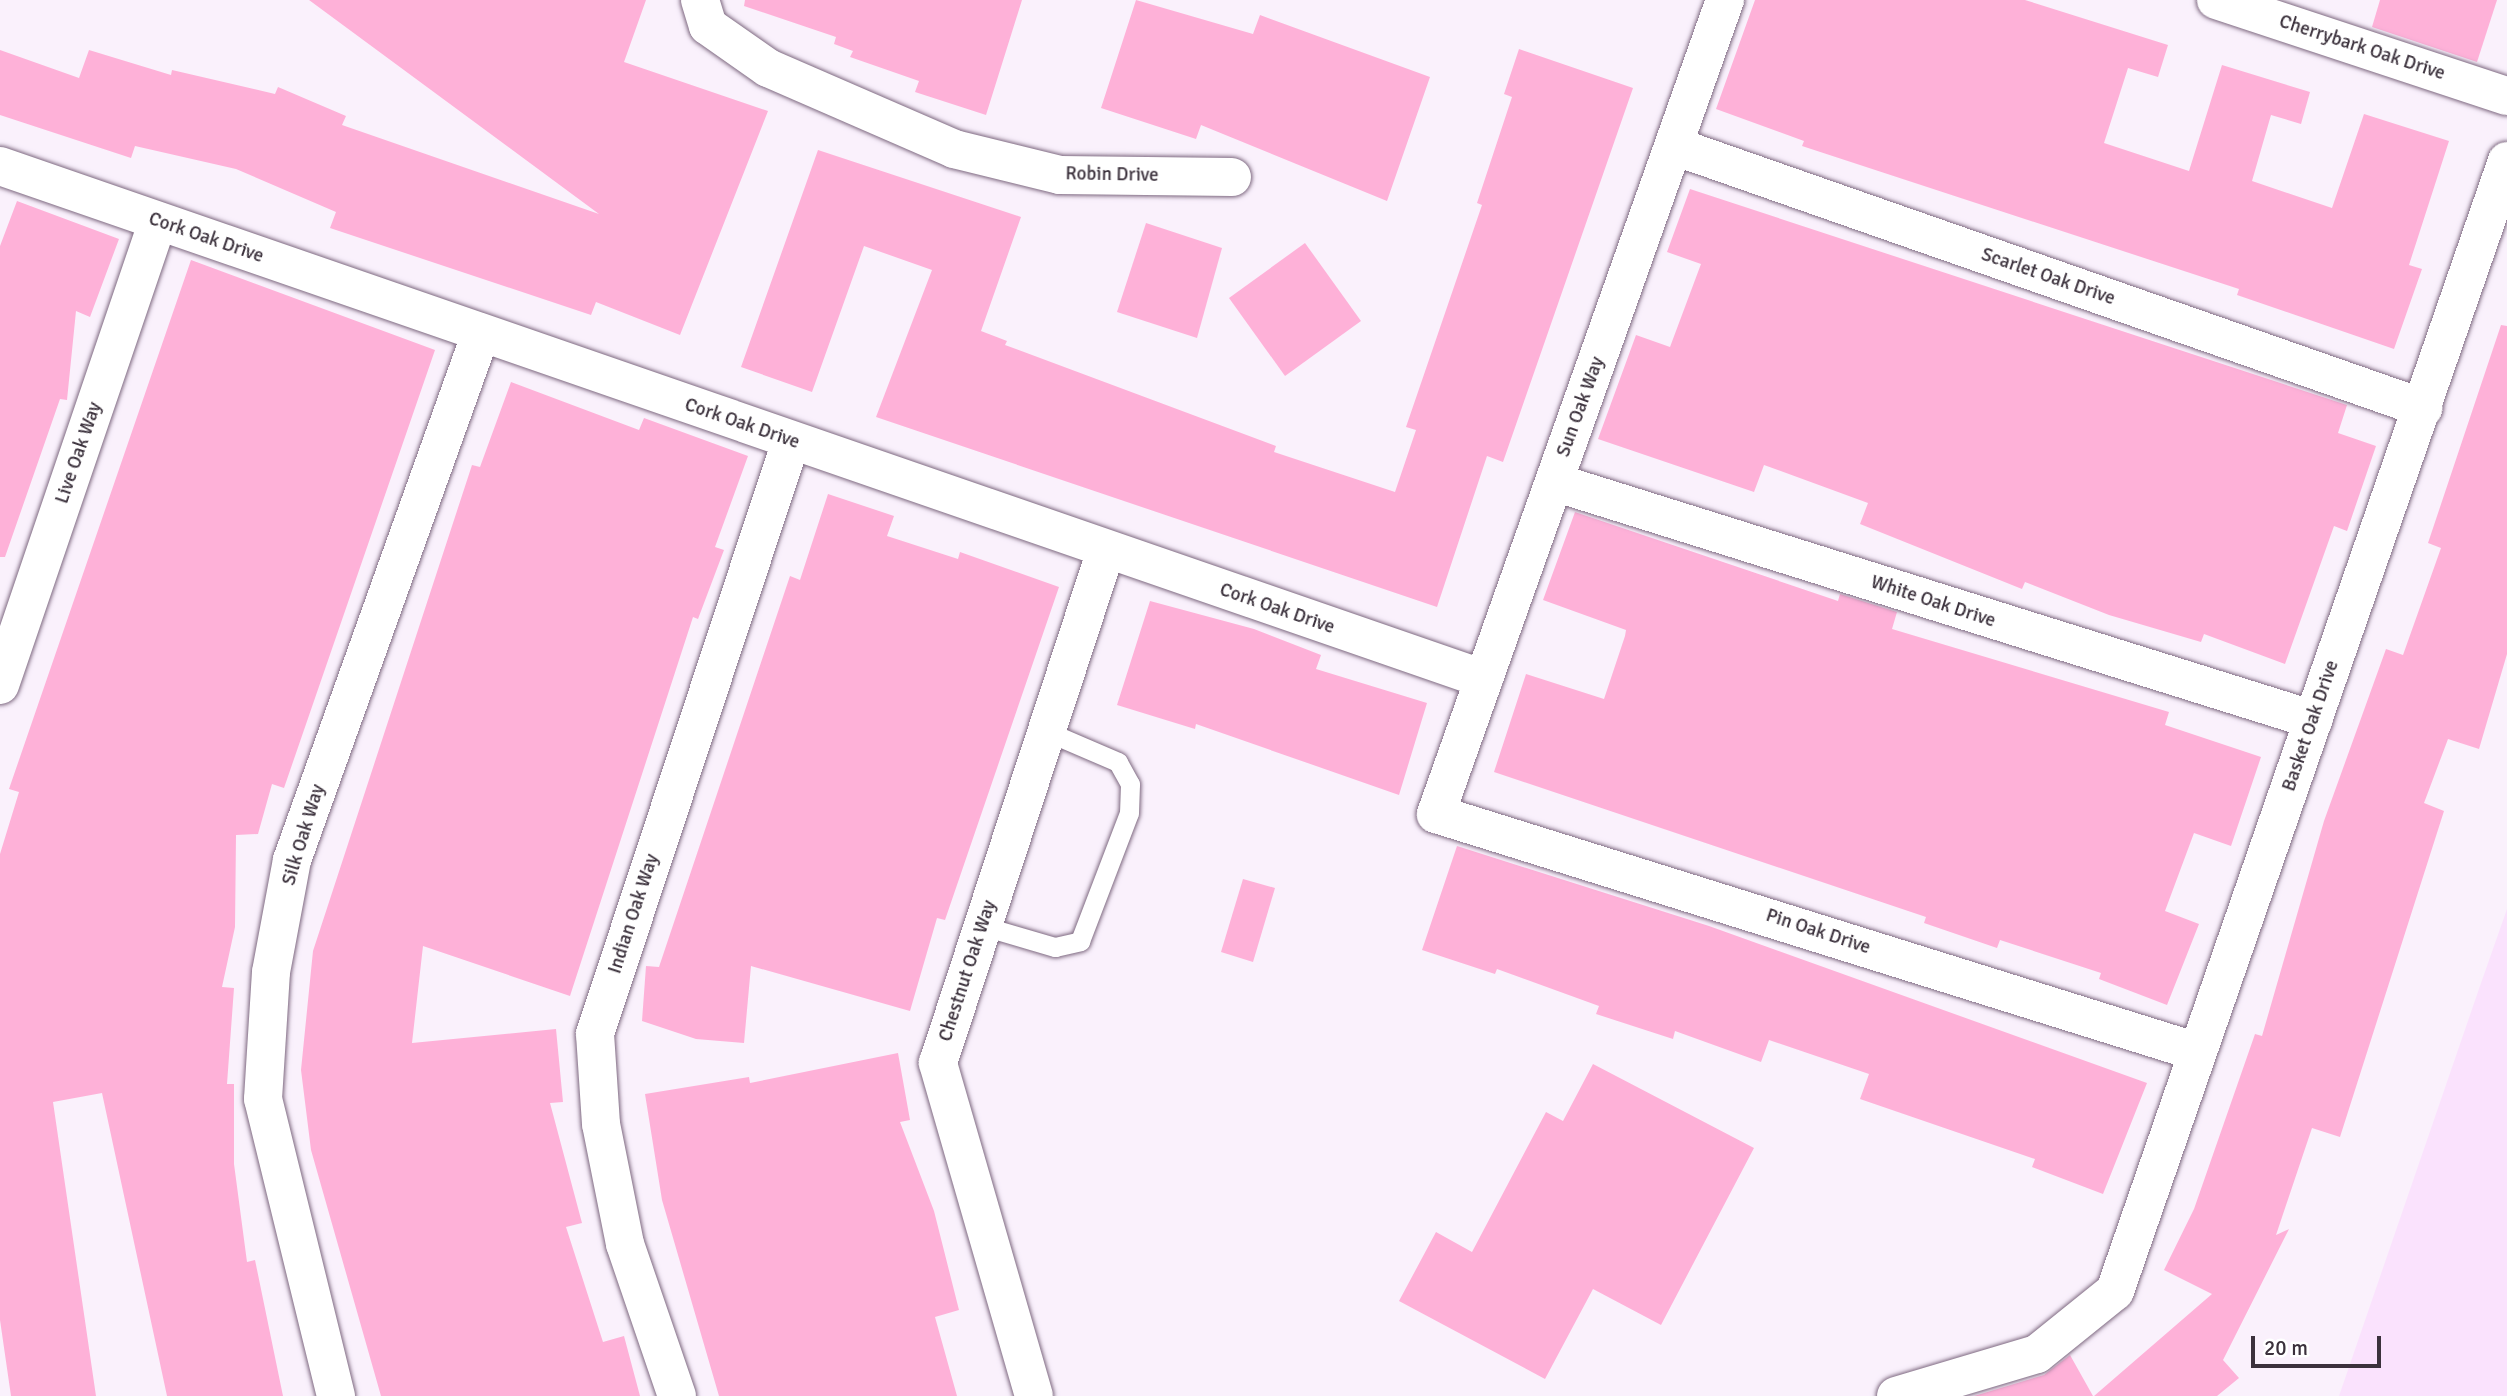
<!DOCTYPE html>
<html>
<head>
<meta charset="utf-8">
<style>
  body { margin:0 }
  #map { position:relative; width:2507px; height:1396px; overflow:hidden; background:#faf1fc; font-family:Signika,sans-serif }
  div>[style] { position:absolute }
  .built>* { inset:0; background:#fae2fd }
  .building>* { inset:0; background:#feb1d8 }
  .roads { filter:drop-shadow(0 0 2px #7e6981) drop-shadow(0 0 2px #7e6981) }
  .service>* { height:19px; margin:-9.5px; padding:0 9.5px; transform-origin:9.5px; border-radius:9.5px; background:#fff }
  .minor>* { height:38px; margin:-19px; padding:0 19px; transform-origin:19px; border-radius:19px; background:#fff }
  span { translate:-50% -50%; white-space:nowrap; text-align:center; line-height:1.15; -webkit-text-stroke:5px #fff; paint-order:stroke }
  .street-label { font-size:19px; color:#3b313c }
  .scale { position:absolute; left:2251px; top:1336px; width:130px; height:32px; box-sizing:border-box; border:4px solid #3b313c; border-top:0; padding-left:9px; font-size:21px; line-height:24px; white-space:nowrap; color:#3b313c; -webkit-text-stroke:5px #fff; paint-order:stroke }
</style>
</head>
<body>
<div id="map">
  <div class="built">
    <div style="clip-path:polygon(2507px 909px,2507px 1396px,2339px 1396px,2480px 986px)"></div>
  </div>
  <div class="building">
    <div style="clip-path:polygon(309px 0,646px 0,624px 62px,768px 111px,680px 335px,596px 302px,591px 315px,330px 228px,336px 212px,236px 169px,135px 146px,131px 158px,0 115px,0 50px,79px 78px,89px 50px,171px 75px,172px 70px,275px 94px,278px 87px,346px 116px,342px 125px,599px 214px)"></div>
    <div style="clip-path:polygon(745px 0,1022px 0,986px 115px,915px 92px,919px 81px,850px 57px,853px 51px,834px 44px,836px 37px,744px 6px)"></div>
    <div style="clip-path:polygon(1136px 0,1253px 34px,1260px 15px,1430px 77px,1387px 201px,1201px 125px,1196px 139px,1101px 108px)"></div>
    <div style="clip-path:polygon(1755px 0,2025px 0,2168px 45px,2158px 77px,2128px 68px,2104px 143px,2189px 171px,2222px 65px,2310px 92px,2301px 124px,2271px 115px,2252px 181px,2332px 208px,2364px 114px,2449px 141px,2409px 265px,2422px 269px,2394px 349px,2237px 295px,2239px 289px,1802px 146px,1804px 141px,1716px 109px)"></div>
    <div style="clip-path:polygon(2380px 0,2497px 0,2477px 62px,2372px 27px)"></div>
    <div style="clip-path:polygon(1519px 49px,1633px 88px,1503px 462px,1487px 456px,1437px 607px,876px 417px,932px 270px,864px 246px,812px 392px,741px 367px,818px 150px,1021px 217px,981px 331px,1007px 341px,1005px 345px,1276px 446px,1274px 452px,1395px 492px,1416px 430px,1406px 427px,1482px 205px,1477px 203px,1512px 97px,1504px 94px)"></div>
    <div style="clip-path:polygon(1690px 189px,2347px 405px,2338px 433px,2376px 446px,2347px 531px,2334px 526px,2285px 664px,2204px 634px,2201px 642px,2109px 615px,2025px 582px,2022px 589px,1860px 524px,1868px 503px,1764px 465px,1754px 492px,1598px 439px,1636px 335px,1670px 347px,1701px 264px,1667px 252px)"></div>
    <div style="clip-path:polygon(17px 201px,119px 239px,90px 317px,76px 311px,67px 400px,60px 399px,5px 557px,0 557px,0 246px)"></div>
    <div style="clip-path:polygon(1146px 223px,1222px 248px,1197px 338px,1117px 312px)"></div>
    <div style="clip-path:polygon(1305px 243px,1361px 321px,1285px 376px,1229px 298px)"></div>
    <div style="clip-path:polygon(191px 260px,435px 350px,284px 788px,272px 784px,258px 834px,236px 835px,235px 927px,222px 987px,234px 988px,227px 1084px,234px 1084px,234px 1164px,247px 1262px,255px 1260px,283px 1396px,167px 1396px,102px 1093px,53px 1102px,96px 1396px,11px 1396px,0 1320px,0 854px,19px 792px,9px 789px)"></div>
    <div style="clip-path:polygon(2501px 325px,2507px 326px,2507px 654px,2479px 749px,2448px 739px,2424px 803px,2444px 811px,2340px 1137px,2312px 1128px,2276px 1235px,2289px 1229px,2223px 1360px,2239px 1378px,2217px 1396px,2094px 1396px,2212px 1294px,2164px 1270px,2194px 1209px,2255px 1034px,2262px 1036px,2324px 821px,2386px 649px,2403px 655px,2441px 548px,2428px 543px)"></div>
    <div style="clip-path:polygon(511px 382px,639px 430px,644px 418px,748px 456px,715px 547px,724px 550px,698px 619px,693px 617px,570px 996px,423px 946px,412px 1043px,556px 1029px,563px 1102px,550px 1103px,582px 1223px,566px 1227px,603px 1342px,624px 1336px,640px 1396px,381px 1396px,311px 1150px,301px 1070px,313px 951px,472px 465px,480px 467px)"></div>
    <div style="clip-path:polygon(828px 494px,894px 516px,887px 536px,958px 559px,960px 552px,1059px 587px,945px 920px,937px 918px,910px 1011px,751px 966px,744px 1043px,696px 1039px,642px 1021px,646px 966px,659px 967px,790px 576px,800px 580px)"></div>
    <div style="clip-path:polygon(1575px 512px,1838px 601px,1840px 594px,1897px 612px,1892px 629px,2169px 712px,2165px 725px,2261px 757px,2231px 846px,2194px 833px,2165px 911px,2199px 924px,2167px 1005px,2099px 979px,2101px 973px,2000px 940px,1997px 948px,1924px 923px,1926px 917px,1494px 772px,1526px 674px,1604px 699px,1625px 636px,1626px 630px,1543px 600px)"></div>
    <div style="clip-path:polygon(1150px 601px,1254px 629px,1321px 655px,1316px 669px,1427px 703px,1399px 795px,1196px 724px,1195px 729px,1117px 705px)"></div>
    <div style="clip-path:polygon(1457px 846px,1709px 926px,2147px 1083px,2103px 1194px,2032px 1167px,2035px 1159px,1860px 1099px,1869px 1074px,1769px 1040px,1761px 1062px,1675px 1031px,1673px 1039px,1596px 1014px,1599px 1006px,1497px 969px,1495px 974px,1422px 950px)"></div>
    <div style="clip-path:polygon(1243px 879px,1275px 888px,1253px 962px,1221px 952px)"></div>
    <div style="clip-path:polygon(898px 1053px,910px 1120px,900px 1122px,934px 1211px,959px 1310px,935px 1317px,957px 1396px,719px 1396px,662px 1200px,645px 1094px,749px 1077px,750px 1083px)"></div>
    <div style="clip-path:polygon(1593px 1064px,1754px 1148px,1661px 1325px,1593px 1289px,1545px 1379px,1399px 1301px,1436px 1232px,1472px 1252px,1546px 1112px,1563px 1121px)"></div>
    <div style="clip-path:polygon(2070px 1355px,2093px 1396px,1974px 1396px,2044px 1375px)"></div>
  </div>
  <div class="roads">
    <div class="service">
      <div style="left:983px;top:926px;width:75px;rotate:16.3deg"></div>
      <div style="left:1055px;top:947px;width:26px;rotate:-13deg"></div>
      <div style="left:1080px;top:941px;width:137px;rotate:-69.1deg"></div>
      <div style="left:1129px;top:813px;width:29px;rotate:-88deg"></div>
      <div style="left:1130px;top:784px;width:25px;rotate:-119deg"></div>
      <div style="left:1118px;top:762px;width:76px;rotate:-156.8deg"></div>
    </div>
    <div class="minor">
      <div style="left:700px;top:0;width:27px;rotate:73deg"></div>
      <div style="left:708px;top:26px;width:73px;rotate:35deg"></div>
      <div style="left:768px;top:68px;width:203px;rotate:23.5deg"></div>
      <div style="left:954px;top:149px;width:109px;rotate:13.8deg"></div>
      <div style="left:1060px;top:175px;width:172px;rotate:0.7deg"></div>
      <div style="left:1725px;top:0;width:864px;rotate:109.55deg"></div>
      <div style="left:1436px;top:814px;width:798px;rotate:17.35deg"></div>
      <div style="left:2216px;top:0;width:306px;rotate:18.3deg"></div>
      <div style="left:1674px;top:146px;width:794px;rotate:19.28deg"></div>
      <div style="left:0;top:166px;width:1570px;rotate:19.07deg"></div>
      <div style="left:1554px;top:482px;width:796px;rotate:17.39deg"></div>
      <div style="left:0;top:685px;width:490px;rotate:-71.2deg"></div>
      <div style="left:336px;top:1396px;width:306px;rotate:-103.8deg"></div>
      <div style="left:263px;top:1099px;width:127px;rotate:-86.4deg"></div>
      <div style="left:271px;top:972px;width:114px;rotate:-79.4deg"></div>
      <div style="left:292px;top:860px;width:560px;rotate:-70.27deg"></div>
      <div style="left:677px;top:1396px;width:161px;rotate:-108.9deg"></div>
      <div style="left:625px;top:1244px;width:122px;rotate:-101.3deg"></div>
      <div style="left:601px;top:1124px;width:90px;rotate:-93.8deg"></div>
      <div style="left:595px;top:1034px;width:625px;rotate:-71.71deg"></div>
      <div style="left:1034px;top:1396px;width:347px;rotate:-106.1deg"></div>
      <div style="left:938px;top:1063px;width:540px;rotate:-71.87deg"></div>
      <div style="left:1896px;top:1396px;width:147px;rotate:-16.6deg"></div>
      <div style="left:2037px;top:1354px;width:100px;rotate:-38.9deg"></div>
      <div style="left:2115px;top:1291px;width:1196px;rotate:-70.87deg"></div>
    </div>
  </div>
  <div class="street-label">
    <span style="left:2362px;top:48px;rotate:18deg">Cherrybark Oak Drive</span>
    <span style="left:1112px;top:175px;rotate:1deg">Robin Drive</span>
    <span style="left:206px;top:238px;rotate:19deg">Cork Oak Drive</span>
    <span style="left:2048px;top:277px;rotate:19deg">Scarlet Oak Drive</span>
    <span style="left:1581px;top:407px;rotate:-70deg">Sun Oak Way</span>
    <span style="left:742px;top:424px;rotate:19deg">Cork Oak Drive</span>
    <span style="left:79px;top:453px;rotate:-71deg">Live Oak Way</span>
    <span style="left:1933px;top:602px;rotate:18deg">White Oak Drive</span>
    <span style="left:1277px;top:609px;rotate:19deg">Cork Oak Drive</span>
    <span style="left:2311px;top:726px;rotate:-71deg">Basket Oak Drive</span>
    <span style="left:304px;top:835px;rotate:-73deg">Silk Oak Way</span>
    <span style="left:634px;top:914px;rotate:-72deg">Indian Oak Way</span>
    <span style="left:1818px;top:932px;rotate:18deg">Pin Oak Drive</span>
    <span style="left:968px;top:971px;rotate:-72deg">Chestnut Oak Way</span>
  </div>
  <div class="scale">20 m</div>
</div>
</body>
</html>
